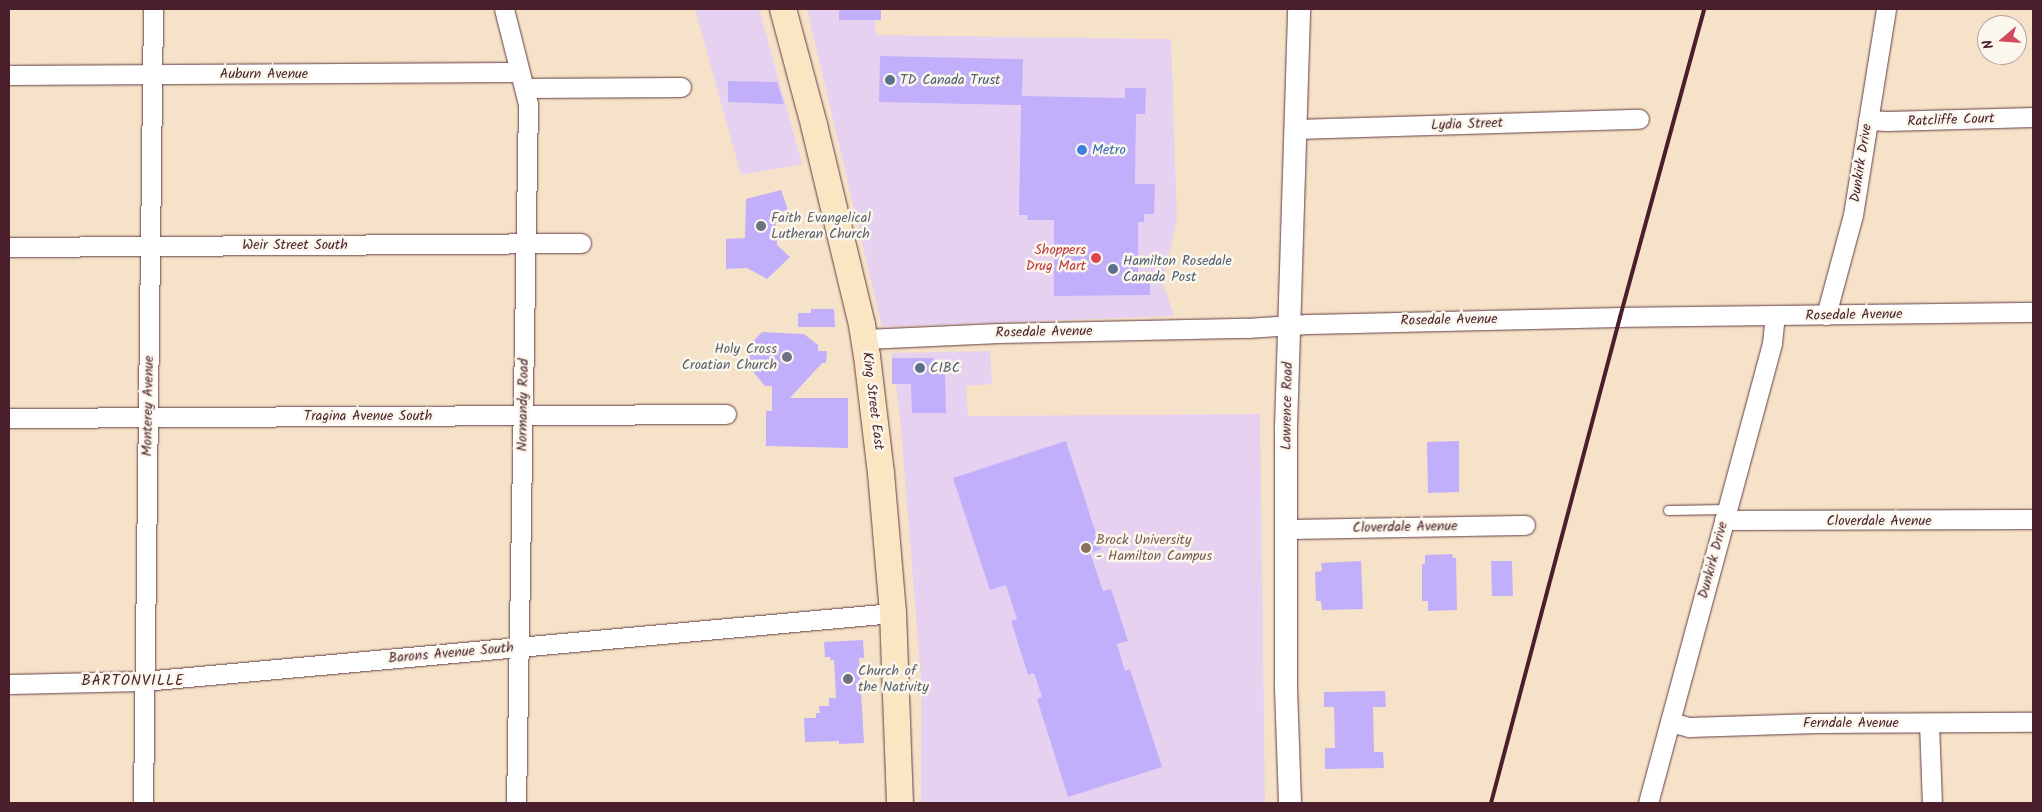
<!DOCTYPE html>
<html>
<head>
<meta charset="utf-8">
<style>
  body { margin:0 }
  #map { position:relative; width:2042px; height:812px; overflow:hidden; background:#f5e2c8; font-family:Kalam,sans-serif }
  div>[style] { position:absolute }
  .built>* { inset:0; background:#e6d2f0 }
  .building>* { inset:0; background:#c1affc }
  .roads { filter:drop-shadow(0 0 1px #643c43) drop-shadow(0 0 1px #643c43) }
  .service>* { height:9px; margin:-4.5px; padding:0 4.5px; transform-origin:4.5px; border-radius:4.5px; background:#fff }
  .minor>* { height:19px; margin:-9.5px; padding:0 9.5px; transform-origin:9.5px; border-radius:9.5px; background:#fff }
  .tertiary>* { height:22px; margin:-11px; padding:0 11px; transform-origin:11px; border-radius:11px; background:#fff }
  .secondary>* { height:26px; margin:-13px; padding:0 13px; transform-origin:13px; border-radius:13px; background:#fbe6c3 }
  .rail>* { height:4px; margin:-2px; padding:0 2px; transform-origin:2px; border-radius:2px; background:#4a1f2b }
  .dots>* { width:14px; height:14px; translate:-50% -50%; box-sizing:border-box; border:2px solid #fbf7ec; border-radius:50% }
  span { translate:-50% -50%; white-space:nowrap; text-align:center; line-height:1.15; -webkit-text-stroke:5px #fbf7ec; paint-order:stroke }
  .street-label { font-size:14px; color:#4a1f2b }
  .service-label { font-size:14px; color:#4e5e75 }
  .left { translate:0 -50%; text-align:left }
  .shop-label { font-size:14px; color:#366cbe }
  .worship-label { font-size:14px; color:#5b616d }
  .right { translate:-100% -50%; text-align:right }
  .health-label { font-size:14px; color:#be3a42 }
  .education-label { font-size:14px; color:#785e54 }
  .neighbourhood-label { font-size:15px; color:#4a1f2b; letter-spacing:1px }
  .frame { position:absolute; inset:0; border:10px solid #4a1f2b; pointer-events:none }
  .north { position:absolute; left:1977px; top:15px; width:50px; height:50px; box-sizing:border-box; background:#fbf7ec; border:1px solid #b4a19f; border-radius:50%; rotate:252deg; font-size:14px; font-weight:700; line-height:20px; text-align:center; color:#4a1f2b }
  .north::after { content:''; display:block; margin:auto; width:18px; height:22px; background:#d1495b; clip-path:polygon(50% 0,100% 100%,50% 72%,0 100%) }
</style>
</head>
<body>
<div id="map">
  <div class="built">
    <div style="clip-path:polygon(695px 9px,759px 9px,802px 164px,741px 175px)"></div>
    <div style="clip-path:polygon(807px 9px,874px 9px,876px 35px,1171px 39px,1177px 219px,1163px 283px,1174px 316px,882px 327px)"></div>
    <div style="clip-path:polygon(990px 351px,992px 384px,966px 386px,968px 416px,1260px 414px,1265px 803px,921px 803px,921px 679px,900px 416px,892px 353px)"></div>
  </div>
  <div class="building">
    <div style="clip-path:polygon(839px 9px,881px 9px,881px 20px,839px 20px)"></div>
    <div style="clip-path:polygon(880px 56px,1023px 59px,1022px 96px,1125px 98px,1125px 88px,1146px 88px,1145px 114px,1136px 114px,1135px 184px,1155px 184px,1154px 214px,1144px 214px,1144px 222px,1138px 222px,1138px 275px,1150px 275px,1150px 295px,1054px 296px,1054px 220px,1027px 220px,1028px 215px,1019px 215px,1021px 105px,879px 102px)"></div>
    <div style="clip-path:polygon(728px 81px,777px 82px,784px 104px,728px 102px)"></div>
    <div style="clip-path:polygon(781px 190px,788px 210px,775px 213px,777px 245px,790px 257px,767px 279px,747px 268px,726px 269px,726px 239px,745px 238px,746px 199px)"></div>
    <div style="clip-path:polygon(811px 309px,834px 309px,835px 327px,798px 327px,798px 313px,811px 313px)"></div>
    <div style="clip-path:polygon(762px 332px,804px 334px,818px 345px,818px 351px,827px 351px,826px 363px,822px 363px,790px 398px,848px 398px,848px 448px,766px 446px,766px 411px,772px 411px,772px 386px,765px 386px,748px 366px,748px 347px)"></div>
    <div style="clip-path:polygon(892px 358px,934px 358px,934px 373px,945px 373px,946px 413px,912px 413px,911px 384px,892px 384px)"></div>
    <div style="clip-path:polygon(1066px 441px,1101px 549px,1090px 553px,1103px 591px,1111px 589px,1128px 641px,1117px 644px,1125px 671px,1130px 669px,1162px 767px,1068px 797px,1037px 699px,1042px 697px,1034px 673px,1028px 675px,1011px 621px,1017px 619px,1006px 585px,990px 590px,953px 478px)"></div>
    <div style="clip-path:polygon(1459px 441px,1459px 492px,1428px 493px,1427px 442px)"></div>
    <div style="clip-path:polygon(1452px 554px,1453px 558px,1456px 558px,1457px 610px,1428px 611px,1428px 601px,1422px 601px,1422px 564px,1425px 564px,1425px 555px)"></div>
    <div style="clip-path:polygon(1361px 561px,1363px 609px,1322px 610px,1321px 601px,1316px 601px,1315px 572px,1322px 571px,1321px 563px)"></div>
    <div style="clip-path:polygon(1491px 561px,1512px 561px,1513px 596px,1492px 596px)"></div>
    <div style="clip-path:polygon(863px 640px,864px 658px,859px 658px,864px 743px,839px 744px,839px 741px,805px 742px,804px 718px,816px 718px,816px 713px,820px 713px,819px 706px,829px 706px,829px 698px,836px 698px,834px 660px,831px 661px,830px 657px,825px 657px,824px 642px)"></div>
    <div style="clip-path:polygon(1385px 691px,1386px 707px,1373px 707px,1374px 752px,1383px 752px,1384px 768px,1325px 769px,1325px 748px,1335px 748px,1334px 707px,1324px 707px,1324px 692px)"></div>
  </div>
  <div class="roads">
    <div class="service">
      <div style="left:1668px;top:510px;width:59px;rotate:-1deg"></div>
    </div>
    <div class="minor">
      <div style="left:504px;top:9px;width:98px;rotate:75.8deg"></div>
      <div style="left:528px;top:104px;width:699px;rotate:90.98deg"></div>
      <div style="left:9px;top:75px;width:510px;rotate:-0.34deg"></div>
      <div style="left:525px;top:88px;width:156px;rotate:-0.4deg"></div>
      <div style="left:1868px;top:120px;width:19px;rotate:3deg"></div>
      <div style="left:1887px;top:121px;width:146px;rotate:-1.6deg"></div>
      <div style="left:1295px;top:129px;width:344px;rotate:-1.7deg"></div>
      <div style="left:9px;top:247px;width:572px;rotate:-0.4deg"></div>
      <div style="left:1826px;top:315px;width:104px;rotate:-74.9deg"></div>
      <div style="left:1853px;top:215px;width:209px;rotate:-80.9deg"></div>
      <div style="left:865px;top:339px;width:134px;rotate:-2.6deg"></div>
      <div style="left:999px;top:333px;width:248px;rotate:-1.2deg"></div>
      <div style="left:1247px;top:328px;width:61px;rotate:-3.8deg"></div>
      <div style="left:1308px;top:324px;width:312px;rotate:-1.3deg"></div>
      <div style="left:1620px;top:317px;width:413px;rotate:-0.7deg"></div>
      <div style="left:9px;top:418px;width:717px;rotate:-0.32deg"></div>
      <div style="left:1724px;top:520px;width:309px;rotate:-0.2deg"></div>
      <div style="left:1285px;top:529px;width:240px;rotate:-1deg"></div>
      <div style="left:9px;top:684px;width:135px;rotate:-1.3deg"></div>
      <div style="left:144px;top:681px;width:752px;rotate:-5.19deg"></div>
      <div style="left:1670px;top:722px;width:20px;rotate:15deg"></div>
      <div style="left:1689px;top:727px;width:127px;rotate:-1.8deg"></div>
      <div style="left:1816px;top:723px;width:217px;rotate:-0.3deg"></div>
      <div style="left:1929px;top:723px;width:80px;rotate:87.9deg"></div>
      <div style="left:143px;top:803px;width:794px;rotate:-89.28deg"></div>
      <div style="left:1648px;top:803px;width:476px;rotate:-74.9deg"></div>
      <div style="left:1772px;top:343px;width:27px;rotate:-84deg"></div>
    </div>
    <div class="tertiary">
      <div style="left:1290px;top:803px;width:117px;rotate:-92deg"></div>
      <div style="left:1286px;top:686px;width:258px;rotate:-90deg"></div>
      <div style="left:1286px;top:428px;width:419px;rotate:-88.2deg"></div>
    </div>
    <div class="secondary">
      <div style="left:783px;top:9px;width:120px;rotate:75deg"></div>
      <div style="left:814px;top:125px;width:206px;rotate:76.5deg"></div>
      <div style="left:862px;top:325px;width:31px;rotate:81deg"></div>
      <div style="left:867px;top:356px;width:118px;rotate:83.2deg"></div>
      <div style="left:881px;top:473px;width:141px;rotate:85.1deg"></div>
      <div style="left:893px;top:613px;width:190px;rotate:87.9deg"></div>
    </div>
  </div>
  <div class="rail">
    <div style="left:1491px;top:803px;width:503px;rotate:-75.13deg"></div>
    <div style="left:1620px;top:317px;width:319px;rotate:-74.7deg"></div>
  </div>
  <div class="dots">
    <div style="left:890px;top:80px;background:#5c6f8a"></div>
    <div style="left:1082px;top:150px;background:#3f7fe0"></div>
    <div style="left:761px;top:226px;background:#6b7280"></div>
    <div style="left:1096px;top:258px;background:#e0444e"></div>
    <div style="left:1113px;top:269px;background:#5c6f8a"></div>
    <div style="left:787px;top:357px;background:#6b7280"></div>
    <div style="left:920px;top:368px;background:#5c6f8a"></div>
    <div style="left:1086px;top:548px;background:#8d6e63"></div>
    <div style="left:848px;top:679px;background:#6b7280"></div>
  </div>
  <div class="street-label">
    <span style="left:264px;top:74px">Auburn Avenue</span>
    <span style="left:1951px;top:120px;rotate:-2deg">Ratcliffe Court</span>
    <span style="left:1467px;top:124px;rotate:-2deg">Lydia Street</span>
    <span style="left:1861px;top:163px;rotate:-81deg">Dunkirk Drive</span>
    <span style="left:295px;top:245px">Weir Street South</span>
    <span style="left:1854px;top:315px;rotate:-1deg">Rosedale Avenue</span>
    <span style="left:1449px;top:320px;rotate:-1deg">Rosedale Avenue</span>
    <span style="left:1044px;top:332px;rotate:-1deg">Rosedale Avenue</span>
    <span style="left:873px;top:401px;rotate:83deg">King Street East</span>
    <span style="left:523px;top:405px;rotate:-89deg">Normandy Road</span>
    <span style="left:148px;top:406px;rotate:-89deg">Monterey Avenue</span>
    <span style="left:1287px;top:406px;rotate:-89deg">Lawrence Road</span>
    <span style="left:368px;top:416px">Tragina Avenue South</span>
    <span style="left:1879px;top:521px">Cloverdale Avenue</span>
    <span style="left:1405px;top:527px;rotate:-1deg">Cloverdale Avenue</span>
    <span style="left:1713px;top:560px;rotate:-75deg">Dunkirk Drive</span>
    <span style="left:451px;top:653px;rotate:-5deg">Barons Avenue South</span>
    <span style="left:1851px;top:723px">Ferndale Avenue</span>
  </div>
  <div class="service-label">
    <span class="left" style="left:900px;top:80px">TD Canada Trust</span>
    <span class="left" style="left:1123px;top:269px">Hamilton Rosedale<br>Canada Post</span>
    <span class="left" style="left:930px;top:368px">CIBC</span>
  </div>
  <div class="shop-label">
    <span class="left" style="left:1092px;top:150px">Metro</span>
  </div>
  <div class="worship-label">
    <span class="left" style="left:771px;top:226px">Faith Evangelical<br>Lutheran Church</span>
    <span class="right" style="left:777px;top:357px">Holy Cross<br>Croatian Church</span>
    <span class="left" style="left:858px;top:679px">Church of<br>the Nativity</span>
  </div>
  <div class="health-label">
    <span class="right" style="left:1086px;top:258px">Shoppers<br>Drug Mart</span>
  </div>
  <div class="education-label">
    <span class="left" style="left:1096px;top:548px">Brock University<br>- Hamilton Campus</span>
  </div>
  <div class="neighbourhood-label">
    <span style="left:133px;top:682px">BARTONVILLE</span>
  </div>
  <div class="frame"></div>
  <div class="north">N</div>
</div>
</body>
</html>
